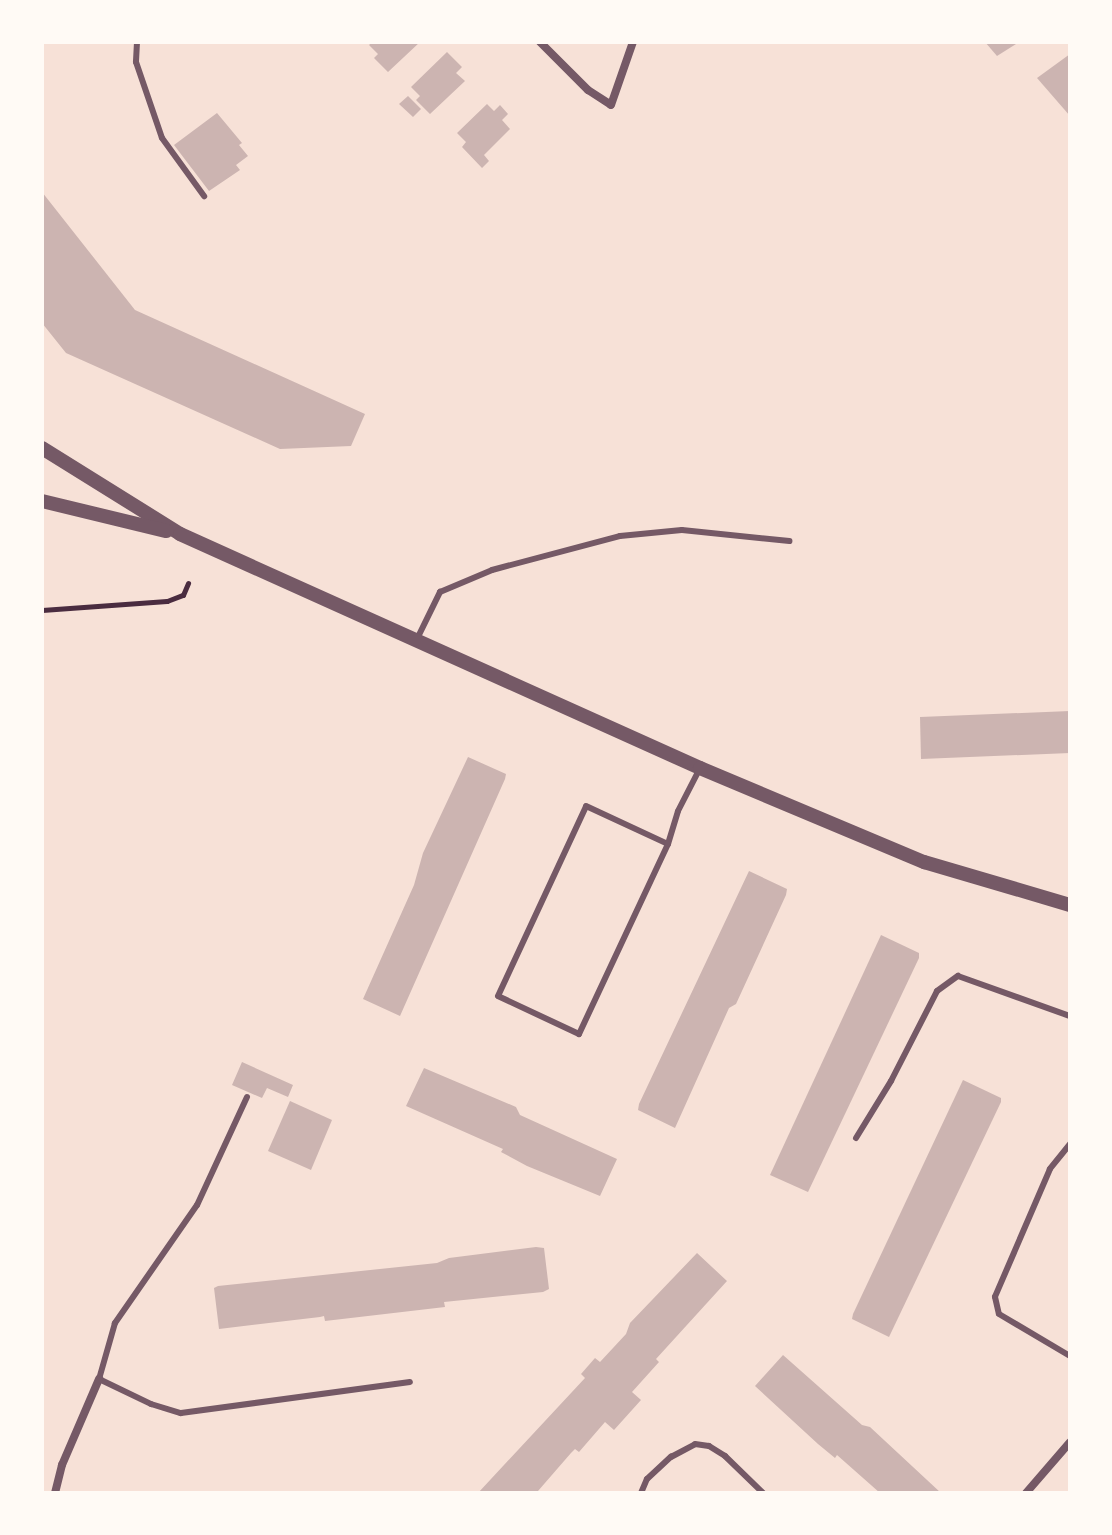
<!DOCTYPE html>
<html>
<head>
<meta charset="utf-8">
<style>
  body { margin:0 }
  #map { position:relative; width:1112px; height:1535px; overflow:hidden; background:#f7e1d7; font-family:"PT Sans",sans-serif }
  div>[style] { position:absolute }
  .building>* { inset:0; background:#ccb4b1 }
  .path>* { height:5px; margin:-2.5px; padding:0 2.5px; transform-origin:2.5px; border-radius:2.5px; background:#4a2c40 }
  .service>* { height:6px; margin:-3px; padding:0 3px; transform-origin:3px; border-radius:3px; background:#755966 }
  .minor>* { height:8px; margin:-4px; padding:0 4px; transform-origin:4px; border-radius:4px; background:#755966 }
  .tertiary>* { height:14px; margin:-7px; padding:0 7px; transform-origin:7px; border-radius:7px; background:#755966 }
  span { translate:-50% -50%; white-space:nowrap; text-align:center; line-height:1.15; -webkit-text-stroke:7px #fffaf5; paint-order:stroke }
  .frame { position:absolute; inset:0; border:44px solid #fffaf5; pointer-events:none }
</style>
</head>
<body>
<div id="map">
  <div class="building">
    <div style="clip-path:polygon(372px 42px,420px 42px,388px 72px,374px 58px,378px 54px,369px 45px)"></div>
    <div style="clip-path:polygon(985px 42px,1019px 42px,997px 56px)"></div>
    <div style="clip-path:polygon(447px 52px,462px 67px,456px 73px,465px 81px,430px 114px,416px 100px,420px 96px,411px 87px)"></div>
    <div style="clip-path:polygon(1070px 54px,1070px 116px,1037px 78px)"></div>
    <div style="clip-path:polygon(408px 96px,421px 109px,413px 117px,399px 104px)"></div>
    <div style="clip-path:polygon(487px 104px,494px 111px,500px 105px,508px 114px,502px 120px,510px 129px,484px 155px,489px 161px,482px 168px,462px 147px,466px 142px,457px 133px)"></div>
    <div style="clip-path:polygon(217px 113px,242px 143px,239px 145px,248px 156px,236px 165px,240px 170px,209px 191px,174px 145px)"></div>
    <div style="clip-path:polygon(42px 192px,135px 310px,365px 414px,351px 446px,280px 449px,66px 353px,42px 323px)"></div>
    <div style="clip-path:polygon(1070px 711px,1070px 753px,921px 759px,920px 717px)"></div>
    <div style="clip-path:polygon(468px 757px,506px 774px,505px 779px,400px 1016px,363px 999px,414px 885px,423px 853px)"></div>
    <div style="clip-path:polygon(749px 871px,787px 889px,786px 895px,736px 1004px,729px 1008px,675px 1128px,638px 1110px,639px 1104px)"></div>
    <div style="clip-path:polygon(881px 935px,919px 953px,919px 958px,808px 1192px,770px 1175px)"></div>
    <div style="clip-path:polygon(242px 1062px,293px 1085px,288px 1097px,267px 1088px,262px 1098px,232px 1085px)"></div>
    <div style="clip-path:polygon(424px 1068px,516px 1107px,520px 1115px,617px 1159px,600px 1196px,527px 1166px,501px 1152px,503px 1149px,406px 1106px)"></div>
    <div style="clip-path:polygon(963px 1080px,1001px 1098px,1001px 1102px,889px 1337px,852px 1319px,853px 1314px)"></div>
    <div style="clip-path:polygon(290px 1101px,332px 1120px,311px 1170px,268px 1151px)"></div>
    <div style="clip-path:polygon(536px 1247px,544px 1248px,549px 1289px,543px 1292px,444px 1302px,445px 1307px,325px 1321px,324px 1316px,320px 1317px,219px 1329px,214px 1288px,218px 1286px,437px 1263px,449px 1258px)"></div>
    <div style="clip-path:polygon(697px 1253px,727px 1281px,656px 1359px,659px 1362px,632px 1392px,641px 1400px,614px 1430px,605px 1422px,579px 1452px,575px 1449px,571px 1453px,538px 1491px,540px 1493px,478px 1493px,585px 1378px,581px 1374px,595px 1358px,600px 1362px,626px 1334px,630px 1323px)"></div>
    <div style="clip-path:polygon(783px 1355px,862px 1425px,870px 1427px,941px 1493px,880px 1493px,837px 1455px,835px 1458px,818px 1444px,755px 1386px)"></div>
  </div>
  <div class="path">
    <div style="left:42px;top:610px;width:125px;rotate:-4.1deg"></div>
    <div style="left:167px;top:601px;width:17px;rotate:-21deg"></div>
    <div style="left:183px;top:595px;width:13px;rotate:-67deg"></div>
  </div>
  <div class="service">
    <div style="left:137px;top:42px;width:20px;rotate:93deg"></div>
    <div style="left:136px;top:62px;width:80px;rotate:71.1deg"></div>
    <div style="left:162px;top:138px;width:72px;rotate:54.1deg"></div>
    <div style="left:416px;top:641px;width:55px;rotate:-63.9deg"></div>
    <div style="left:440px;top:592px;width:56px;rotate:-22.9deg"></div>
    <div style="left:492px;top:570px;width:132px;rotate:-14.9deg"></div>
    <div style="left:620px;top:536px;width:62px;rotate:-5.5deg"></div>
    <div style="left:682px;top:530px;width:108px;rotate:5.9deg"></div>
    <div style="left:586px;top:806px;width:90px;rotate:24.9deg"></div>
    <div style="left:668px;top:844px;width:210px;rotate:115.1deg"></div>
    <div style="left:579px;top:1034px;width:89px;rotate:-154.9deg"></div>
    <div style="left:498px;top:996px;width:209px;rotate:-65.1deg"></div>
    <div style="left:668px;top:844px;width:34px;rotate:-73deg"></div>
    <div style="left:678px;top:811px;width:48px;rotate:-62.9deg"></div>
    <div style="left:247px;top:1097px;width:119px;rotate:114.8deg"></div>
    <div style="left:197px;top:1205px;width:144px;rotate:124.8deg"></div>
    <div style="left:115px;top:1323px;width:58px;rotate:105.9deg"></div>
    <div style="left:99px;top:1379px;width:58px;rotate:25.7deg"></div>
    <div style="left:151px;top:1404px;width:31px;rotate:17deg"></div>
    <div style="left:181px;top:1413px;width:231px;rotate:-7.7deg"></div>
    <div style="left:856px;top:1138px;width:67px;rotate:-58.4deg"></div>
    <div style="left:891px;top:1081px;width:101px;rotate:-62.9deg"></div>
    <div style="left:937px;top:991px;width:26px;rotate:-36deg"></div>
    <div style="left:958px;top:976px;width:119px;rotate:19.7deg"></div>
    <div style="left:1070px;top:1144px;width:32px;rotate:129deg"></div>
    <div style="left:1050px;top:1169px;width:139px;rotate:113.3deg"></div>
    <div style="left:995px;top:1297px;width:17px;rotate:77deg"></div>
    <div style="left:999px;top:1314px;width:82px;rotate:30.6deg"></div>
    <div style="left:641px;top:1493px;width:15px;rotate:-67deg"></div>
    <div style="left:647px;top:1479px;width:33px;rotate:-43deg"></div>
    <div style="left:671px;top:1457px;width:27px;rotate:-28deg"></div>
    <div style="left:695px;top:1444px;width:14px;rotate:8deg"></div>
    <div style="left:709px;top:1446px;width:19px;rotate:32deg"></div>
    <div style="left:725px;top:1456px;width:53px;rotate:44.2deg"></div>
  </div>
  <div class="minor">
    <div style="left:540px;top:42px;width:68px;rotate:45deg"></div>
    <div style="left:588px;top:90px;width:27px;rotate:33deg"></div>
    <div style="left:611px;top:105px;width:67px;rotate:-70.8deg"></div>
    <div style="left:55px;top:1493px;width:29px;rotate:-76deg"></div>
    <div style="left:62px;top:1465px;width:94px;rotate:-66.7deg"></div>
    <div style="left:1026px;top:1493px;width:67px;rotate:-49.2deg"></div>
  </div>
  <div class="tertiary">
    <div style="left:42px;top:448px;width:163px;rotate:31.9deg"></div>
    <div style="left:180px;top:534px;width:570px;rotate:24.23deg"></div>
    <div style="left:700px;top:768px;width:243px;rotate:22.8deg"></div>
    <div style="left:924px;top:862px;width:152px;rotate:16.4deg"></div>
    <div style="left:42px;top:501px;width:128px;rotate:13.6deg"></div>
  </div>
  <div class="frame"></div>
</div>
</body>
</html>
